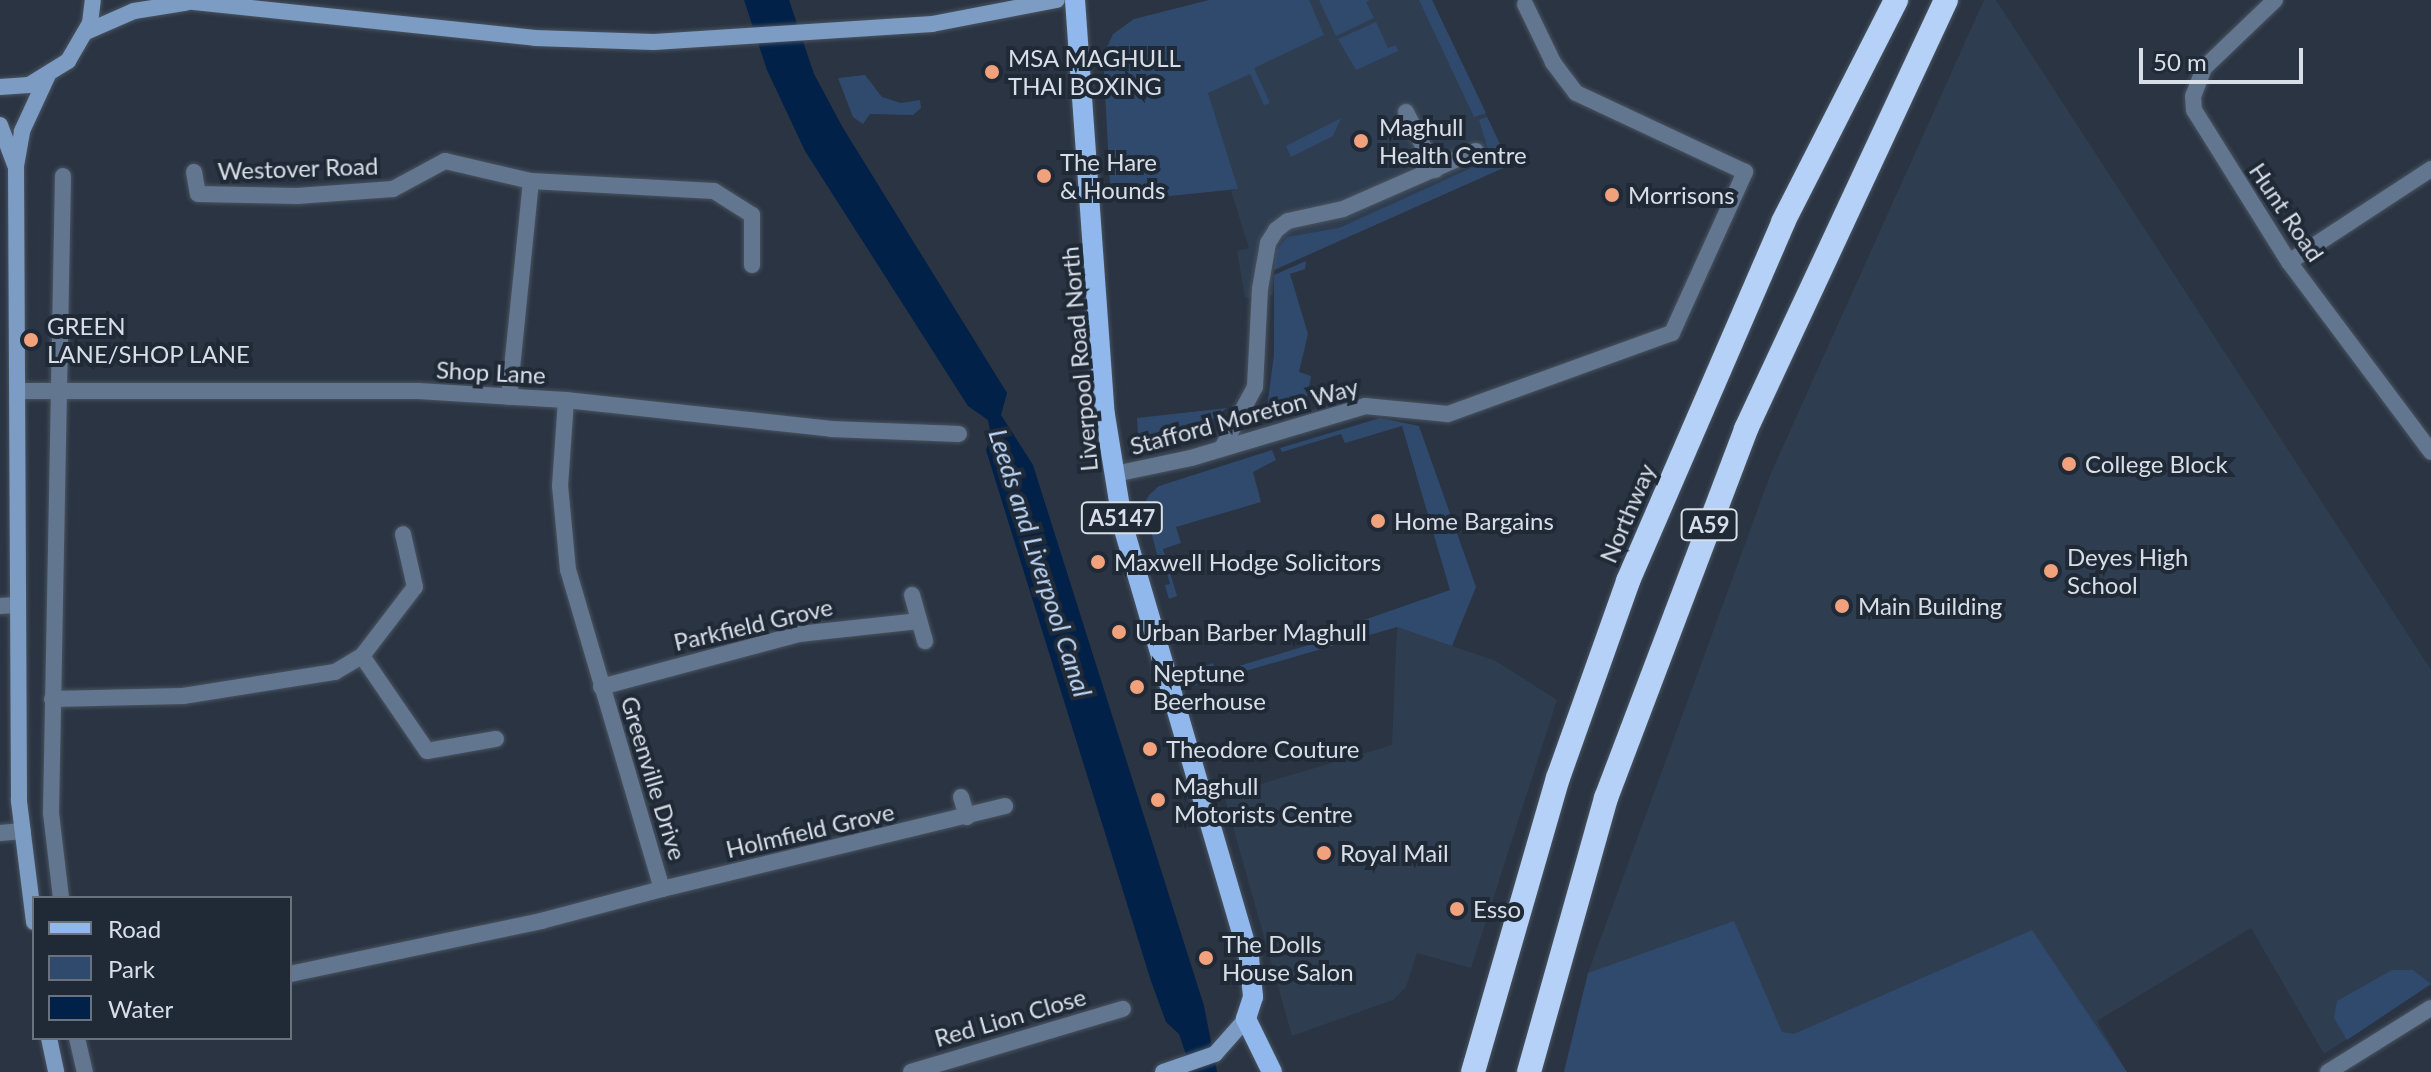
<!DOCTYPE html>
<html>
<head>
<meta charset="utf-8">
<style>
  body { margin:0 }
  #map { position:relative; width:2431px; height:1072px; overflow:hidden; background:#2a3442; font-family:Lato,sans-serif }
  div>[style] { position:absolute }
  .built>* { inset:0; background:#2f3d50 }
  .green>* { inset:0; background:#304a6d }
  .water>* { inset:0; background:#012149 }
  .roads { filter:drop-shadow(0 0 2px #495360) drop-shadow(0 0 2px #495360) }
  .street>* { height:16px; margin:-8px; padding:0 8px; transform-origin:8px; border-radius:8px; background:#637690 }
  .secondary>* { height:16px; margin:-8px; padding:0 8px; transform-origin:8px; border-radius:8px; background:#7d9cc4 }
  .primary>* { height:20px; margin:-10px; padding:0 10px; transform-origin:10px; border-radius:10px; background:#90b8ed }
  .highway>* { height:24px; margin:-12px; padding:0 12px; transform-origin:12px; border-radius:12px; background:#b5d1f8 }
  .dots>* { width:22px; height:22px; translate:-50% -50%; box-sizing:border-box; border:4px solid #202a37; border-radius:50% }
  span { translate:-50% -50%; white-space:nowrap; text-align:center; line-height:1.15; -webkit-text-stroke:8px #202a37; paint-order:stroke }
  .shield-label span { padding:2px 6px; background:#202a37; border:2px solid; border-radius:6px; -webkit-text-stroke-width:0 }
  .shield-label { font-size:22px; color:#d8dee7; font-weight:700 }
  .poi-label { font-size:24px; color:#d8dee7 }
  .left { translate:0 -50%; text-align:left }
  .street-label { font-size:24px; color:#d8dee7 }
  .water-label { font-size:26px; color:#bfd8f9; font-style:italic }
  .legend { position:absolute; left:32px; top:896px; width:260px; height:144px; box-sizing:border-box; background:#202a37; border:2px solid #6a727d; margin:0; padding:10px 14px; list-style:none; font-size:24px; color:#d8dee7 }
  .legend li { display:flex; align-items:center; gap:16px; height:40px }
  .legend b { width:40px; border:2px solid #6a727d }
  .scale { position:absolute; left:2139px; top:48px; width:164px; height:36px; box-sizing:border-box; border:4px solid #d8dee7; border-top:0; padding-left:10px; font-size:24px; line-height:28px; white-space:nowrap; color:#d8dee7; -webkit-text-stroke:6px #202a37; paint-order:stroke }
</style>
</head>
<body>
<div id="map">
  <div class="built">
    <div style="clip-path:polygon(1209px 0,1432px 0,1510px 165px,1274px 270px,1273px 295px,1245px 298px,1237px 251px,1249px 248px,1231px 191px,1237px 189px,1207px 93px,1202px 2px)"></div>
    <div style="clip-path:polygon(1984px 0,1996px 0,2431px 670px,2431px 984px,2324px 1054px,2251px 928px,2097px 1021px,2127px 1072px,1564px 1072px,1588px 973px,1771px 473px)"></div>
    <div style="clip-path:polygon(1397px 627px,1496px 661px,1557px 700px,1471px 968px,1417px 953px,1406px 987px,1393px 1000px,1292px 1036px,1224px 795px,1392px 745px)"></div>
  </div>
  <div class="green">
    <div style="clip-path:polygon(1209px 0,1309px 0,1324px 35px,1254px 68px,1270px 103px,1264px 105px,1250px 74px,1208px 93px,1238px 189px,1111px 202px,1103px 56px,1113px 34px,1134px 19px)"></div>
    <div style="clip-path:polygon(1319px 0,1370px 0,1366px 2px,1374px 18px,1336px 36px)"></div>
    <div style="clip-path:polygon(1419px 0,1432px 0,1486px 113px,1474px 117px)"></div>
    <div style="clip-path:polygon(1376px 22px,1388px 48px,1396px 45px,1398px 51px,1356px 70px,1338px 39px)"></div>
    <div style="clip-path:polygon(865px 75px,882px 97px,901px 103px,920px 100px,921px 108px,913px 115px,870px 114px,863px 124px,853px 117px,838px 78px)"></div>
    <div style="clip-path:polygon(1487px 117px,1510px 165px,1274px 270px,1276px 251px,1287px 237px,1339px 228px,1491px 159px,1479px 120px)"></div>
    <div style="clip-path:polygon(1341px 118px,1333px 136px,1291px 157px,1286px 146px)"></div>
    <div style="clip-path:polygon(1306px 261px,1305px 269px,1290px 274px,1308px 334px,1299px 372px,1311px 376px,1306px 403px,1266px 415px,1274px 355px,1274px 275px)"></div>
    <div style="clip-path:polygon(1227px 408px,1183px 442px,1154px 445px,1138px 435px,1137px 418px)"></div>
    <div style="clip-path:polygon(1380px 418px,1419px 426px,1476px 587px,1452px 646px,1397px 627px,1194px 686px,1192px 678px,1205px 666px,1213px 663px,1216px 673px,1342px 635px,1366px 627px,1364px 620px,1450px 590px,1402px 426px,1345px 443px,1341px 434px,1282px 452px,1280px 448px)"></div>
    <div style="clip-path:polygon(1272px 450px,1276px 460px,1253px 472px,1261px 502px,1176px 527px,1181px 543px,1163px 549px,1177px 596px,1169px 599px,1165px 585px,1170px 584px,1166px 570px,1161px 570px,1144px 504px,1149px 495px,1159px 486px)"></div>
    <div style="clip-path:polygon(1734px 921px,1782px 1032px,1794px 1034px,2032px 930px,2127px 1072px,1564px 1072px,1588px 973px)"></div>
    <div style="clip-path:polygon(2392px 970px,2413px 970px,2431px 984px,2347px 1040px,2334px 1018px,2337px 1001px)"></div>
  </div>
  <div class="water">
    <div style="clip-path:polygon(744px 0,789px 0,814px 74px,843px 128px,1007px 393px,1001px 415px,1033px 465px,1204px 1006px,1217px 1072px,1192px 1072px,1179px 1034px,1166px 1022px,1151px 981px,986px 450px,991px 436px,988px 420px,968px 406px,805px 151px,767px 70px)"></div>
  </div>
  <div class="roads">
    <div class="street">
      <div style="left:2275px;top:0;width:98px;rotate:136.2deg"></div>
      <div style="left:2204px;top:68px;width:30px;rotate:111deg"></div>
      <div style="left:2193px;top:96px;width:14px;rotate:86deg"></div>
      <div style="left:2194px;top:110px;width:179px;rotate:58deg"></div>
      <div style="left:2289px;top:262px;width:237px;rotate:53.2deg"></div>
      <div style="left:1406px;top:112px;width:65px;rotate:63.4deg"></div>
      <div style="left:194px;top:172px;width:22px;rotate:80deg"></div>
      <div style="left:198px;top:194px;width:99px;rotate:1.2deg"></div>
      <div style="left:297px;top:196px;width:96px;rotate:-4.2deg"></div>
      <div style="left:393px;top:189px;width:59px;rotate:-28.3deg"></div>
      <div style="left:445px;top:161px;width:88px;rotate:13.1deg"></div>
      <div style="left:531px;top:181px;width:217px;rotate:95.8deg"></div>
      <div style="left:531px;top:181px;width:183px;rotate:3.1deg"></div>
      <div style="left:714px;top:191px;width:45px;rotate:32.3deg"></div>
      <div style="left:752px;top:215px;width:50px;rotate:90deg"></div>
      <div style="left:2289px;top:262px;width:170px;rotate:-33.2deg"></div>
      <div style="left:18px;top:391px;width:400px"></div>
      <div style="left:418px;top:391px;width:148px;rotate:3.5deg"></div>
      <div style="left:566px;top:400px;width:267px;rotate:6.2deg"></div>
      <div style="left:831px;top:429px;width:128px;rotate:2.2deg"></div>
      <div style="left:1222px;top:448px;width:69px;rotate:-61.6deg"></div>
      <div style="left:1255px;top:387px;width:98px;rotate:-87.1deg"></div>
      <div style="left:1260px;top:289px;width:47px;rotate:-80.1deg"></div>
      <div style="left:1268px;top:243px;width:15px;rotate:-58deg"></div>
      <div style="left:1276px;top:230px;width:15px;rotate:-37deg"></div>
      <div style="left:1288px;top:221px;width:56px;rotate:-12.3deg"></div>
      <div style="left:1343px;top:209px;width:145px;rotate:-23.6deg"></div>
      <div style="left:1115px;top:474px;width:78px;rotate:-11.9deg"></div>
      <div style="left:1191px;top:458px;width:182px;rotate:-16.6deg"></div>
      <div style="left:1365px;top:406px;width:83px;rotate:5.5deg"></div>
      <div style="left:1448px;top:414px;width:238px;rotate:-19.9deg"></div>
      <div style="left:1672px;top:333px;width:177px;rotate:-65.6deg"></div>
      <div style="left:1745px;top:172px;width:187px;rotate:-154.9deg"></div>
      <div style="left:1576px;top:93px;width:39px;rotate:-127deg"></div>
      <div style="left:1553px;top:62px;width:64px;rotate:-115.8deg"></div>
      <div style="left:912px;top:595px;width:48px;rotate:74.2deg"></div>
      <div style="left:0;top:606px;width:18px;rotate:-3deg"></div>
      <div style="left:362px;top:656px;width:115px;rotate:55.6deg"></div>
      <div style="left:427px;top:751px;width:70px;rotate:-9.9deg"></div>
      <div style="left:601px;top:687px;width:205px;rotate:-15deg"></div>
      <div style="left:799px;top:634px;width:121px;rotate:-6.2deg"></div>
      <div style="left:52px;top:699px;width:131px;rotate:-1.3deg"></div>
      <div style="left:183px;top:696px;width:154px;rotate:-9deg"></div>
      <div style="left:335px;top:672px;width:31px;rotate:-31deg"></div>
      <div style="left:362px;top:656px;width:87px;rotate:-52.5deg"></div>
      <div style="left:415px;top:587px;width:54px;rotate:-102.8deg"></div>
      <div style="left:961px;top:797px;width:21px;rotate:73deg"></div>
      <div style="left:0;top:833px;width:23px;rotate:-5deg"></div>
      <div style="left:662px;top:889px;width:353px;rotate:-13.6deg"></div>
      <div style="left:61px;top:898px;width:86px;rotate:-96.7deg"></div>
      <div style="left:51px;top:813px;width:637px;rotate:-88.92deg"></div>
      <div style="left:290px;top:974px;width:257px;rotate:-11.9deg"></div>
      <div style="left:541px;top:921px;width:125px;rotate:-14.8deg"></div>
      <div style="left:662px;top:889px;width:333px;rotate:-106.4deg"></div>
      <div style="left:568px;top:570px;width:84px;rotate:-95.4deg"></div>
      <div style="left:560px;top:486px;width:86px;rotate:-86deg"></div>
      <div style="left:77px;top:1038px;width:35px;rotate:77deg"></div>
      <div style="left:911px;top:1072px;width:221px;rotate:-16.6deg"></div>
      <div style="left:2328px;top:1072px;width:121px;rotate:-31.9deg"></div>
    </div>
    <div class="secondary">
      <div style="left:175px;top:0;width:362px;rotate:6deg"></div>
      <div style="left:535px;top:38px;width:119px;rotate:1.9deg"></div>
      <div style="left:654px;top:42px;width:279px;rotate:-3.7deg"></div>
      <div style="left:932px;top:24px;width:127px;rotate:-10.9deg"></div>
      <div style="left:86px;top:32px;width:52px;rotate:-23.6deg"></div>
      <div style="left:134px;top:11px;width:52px;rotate:-8.9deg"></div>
      <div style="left:0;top:87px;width:29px;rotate:-4deg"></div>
      <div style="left:29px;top:85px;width:46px;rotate:-31.6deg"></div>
      <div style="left:68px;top:61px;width:44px;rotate:-59.9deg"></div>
      <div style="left:90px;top:23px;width:23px;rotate:-83deg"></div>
      <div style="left:0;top:125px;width:43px;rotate:69.4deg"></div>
      <div style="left:34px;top:922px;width:122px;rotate:-97.1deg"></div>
      <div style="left:19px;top:801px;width:635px;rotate:-90.27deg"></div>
      <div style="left:16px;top:166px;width:36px;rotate:-80deg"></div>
      <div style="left:22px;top:131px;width:60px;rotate:-65.2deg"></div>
      <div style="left:49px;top:1038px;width:35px;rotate:78deg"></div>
      <div style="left:1163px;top:1072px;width:55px;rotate:-19.1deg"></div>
      <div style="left:1215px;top:1054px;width:47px;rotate:-48.5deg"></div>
    </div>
    <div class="primary">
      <div style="left:1075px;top:0;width:416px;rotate:85.9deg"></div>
      <div style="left:1105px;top:415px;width:112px;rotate:80.8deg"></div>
      <div style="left:1123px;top:526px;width:450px;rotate:73.7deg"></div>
      <div style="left:1249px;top:958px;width:39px;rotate:84deg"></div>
      <div style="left:1253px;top:997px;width:23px;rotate:108deg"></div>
      <div style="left:1246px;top:1019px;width:59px;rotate:63.9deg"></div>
    </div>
    <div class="highway">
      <div style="left:1473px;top:1072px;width:306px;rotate:-73.9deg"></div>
      <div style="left:1558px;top:778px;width:209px;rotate:-70.4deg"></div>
      <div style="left:1628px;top:581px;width:391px;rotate:-66.6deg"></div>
      <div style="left:1783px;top:222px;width:249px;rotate:-63deg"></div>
      <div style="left:1529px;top:1072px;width:285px;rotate:-74.3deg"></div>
      <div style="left:1606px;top:798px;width:395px;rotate:-69.2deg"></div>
      <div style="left:1746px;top:429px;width:473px;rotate:-65deg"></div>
    </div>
  </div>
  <div class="dots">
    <div style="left:992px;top:72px;background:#f1a17c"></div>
    <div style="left:1361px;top:141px;background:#f1a17c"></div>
    <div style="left:1044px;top:176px;background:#f1a17c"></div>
    <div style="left:1612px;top:195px;background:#f1a17c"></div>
    <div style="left:31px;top:340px;background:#f1a17c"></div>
    <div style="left:2069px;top:464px;background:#f1a17c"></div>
    <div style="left:1378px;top:521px;background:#f1a17c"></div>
    <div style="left:1098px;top:562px;background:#f1a17c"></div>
    <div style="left:2051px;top:571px;background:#f1a17c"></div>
    <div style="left:1842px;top:606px;background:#f1a17c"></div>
    <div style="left:1119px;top:632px;background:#f1a17c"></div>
    <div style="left:1137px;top:687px;background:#f1a17c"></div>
    <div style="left:1150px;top:749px;background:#f1a17c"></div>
    <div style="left:1158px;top:800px;background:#f1a17c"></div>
    <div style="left:1324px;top:853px;background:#f1a17c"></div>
    <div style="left:1457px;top:909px;background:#f1a17c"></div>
    <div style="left:1206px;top:958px;background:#f1a17c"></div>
  </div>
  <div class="shield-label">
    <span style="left:1122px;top:518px">A5147</span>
    <span style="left:1709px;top:525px">A59</span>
  </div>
  <div class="poi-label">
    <span class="left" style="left:1008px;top:72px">MSA MAGHULL<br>THAI BOXING</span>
    <span class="left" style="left:1379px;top:141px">Maghull<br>Health Centre</span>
    <span class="left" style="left:1060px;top:176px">The Hare<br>&amp; Hounds</span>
    <span class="left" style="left:1628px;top:195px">Morrisons</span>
    <span class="left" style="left:47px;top:340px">GREEN<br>LANE/SHOP LANE</span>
    <span class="left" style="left:2085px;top:464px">College Block</span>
    <span class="left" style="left:1394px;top:521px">Home Bargains</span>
    <span class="left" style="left:2067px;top:571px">Deyes High<br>School</span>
    <span class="left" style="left:1114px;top:562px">Maxwell Hodge Solicitors</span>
    <span class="left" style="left:1858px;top:606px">Main Building</span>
    <span class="left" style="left:1135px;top:632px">Urban Barber Maghull</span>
    <span class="left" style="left:1153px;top:687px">Neptune<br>Beerhouse</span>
    <span class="left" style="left:1166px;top:749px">Theodore Couture</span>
    <span class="left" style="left:1174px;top:800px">Maghull<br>Motorists Centre</span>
    <span class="left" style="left:1340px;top:853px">Royal Mail</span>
    <span class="left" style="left:1473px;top:909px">Esso</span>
    <span class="left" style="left:1222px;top:958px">The Dolls<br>House Salon</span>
  </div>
  <div class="street-label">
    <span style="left:298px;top:168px;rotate:-2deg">Westover Road</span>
    <span style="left:2287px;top:212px;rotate:56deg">Hunt Road</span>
    <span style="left:1079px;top:359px;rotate:-95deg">Liverpool Road North</span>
    <span style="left:491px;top:372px;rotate:3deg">Shop Lane</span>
    <span style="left:1244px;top:416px;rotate:-15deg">Stafford Moreton Way</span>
    <span style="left:1627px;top:513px;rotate:-67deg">Northway</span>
    <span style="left:753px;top:624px;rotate:-13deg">Parkfield Grove</span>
    <span style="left:654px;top:778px;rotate:73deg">Greenville Drive</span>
    <span style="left:810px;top:830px;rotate:-13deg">Holmfield Grove</span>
    <span style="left:1010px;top:1017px;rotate:-16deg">Red Lion Close</span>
  </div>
  <div class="water-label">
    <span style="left:1040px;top:563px;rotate:72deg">Leeds and Liverpool Canal</span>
  </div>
  <ul class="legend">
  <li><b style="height:10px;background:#90b8ed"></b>Road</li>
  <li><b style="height:22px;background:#304a6d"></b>Park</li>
  <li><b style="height:22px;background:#012149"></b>Water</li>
  </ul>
  <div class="scale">50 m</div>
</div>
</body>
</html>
